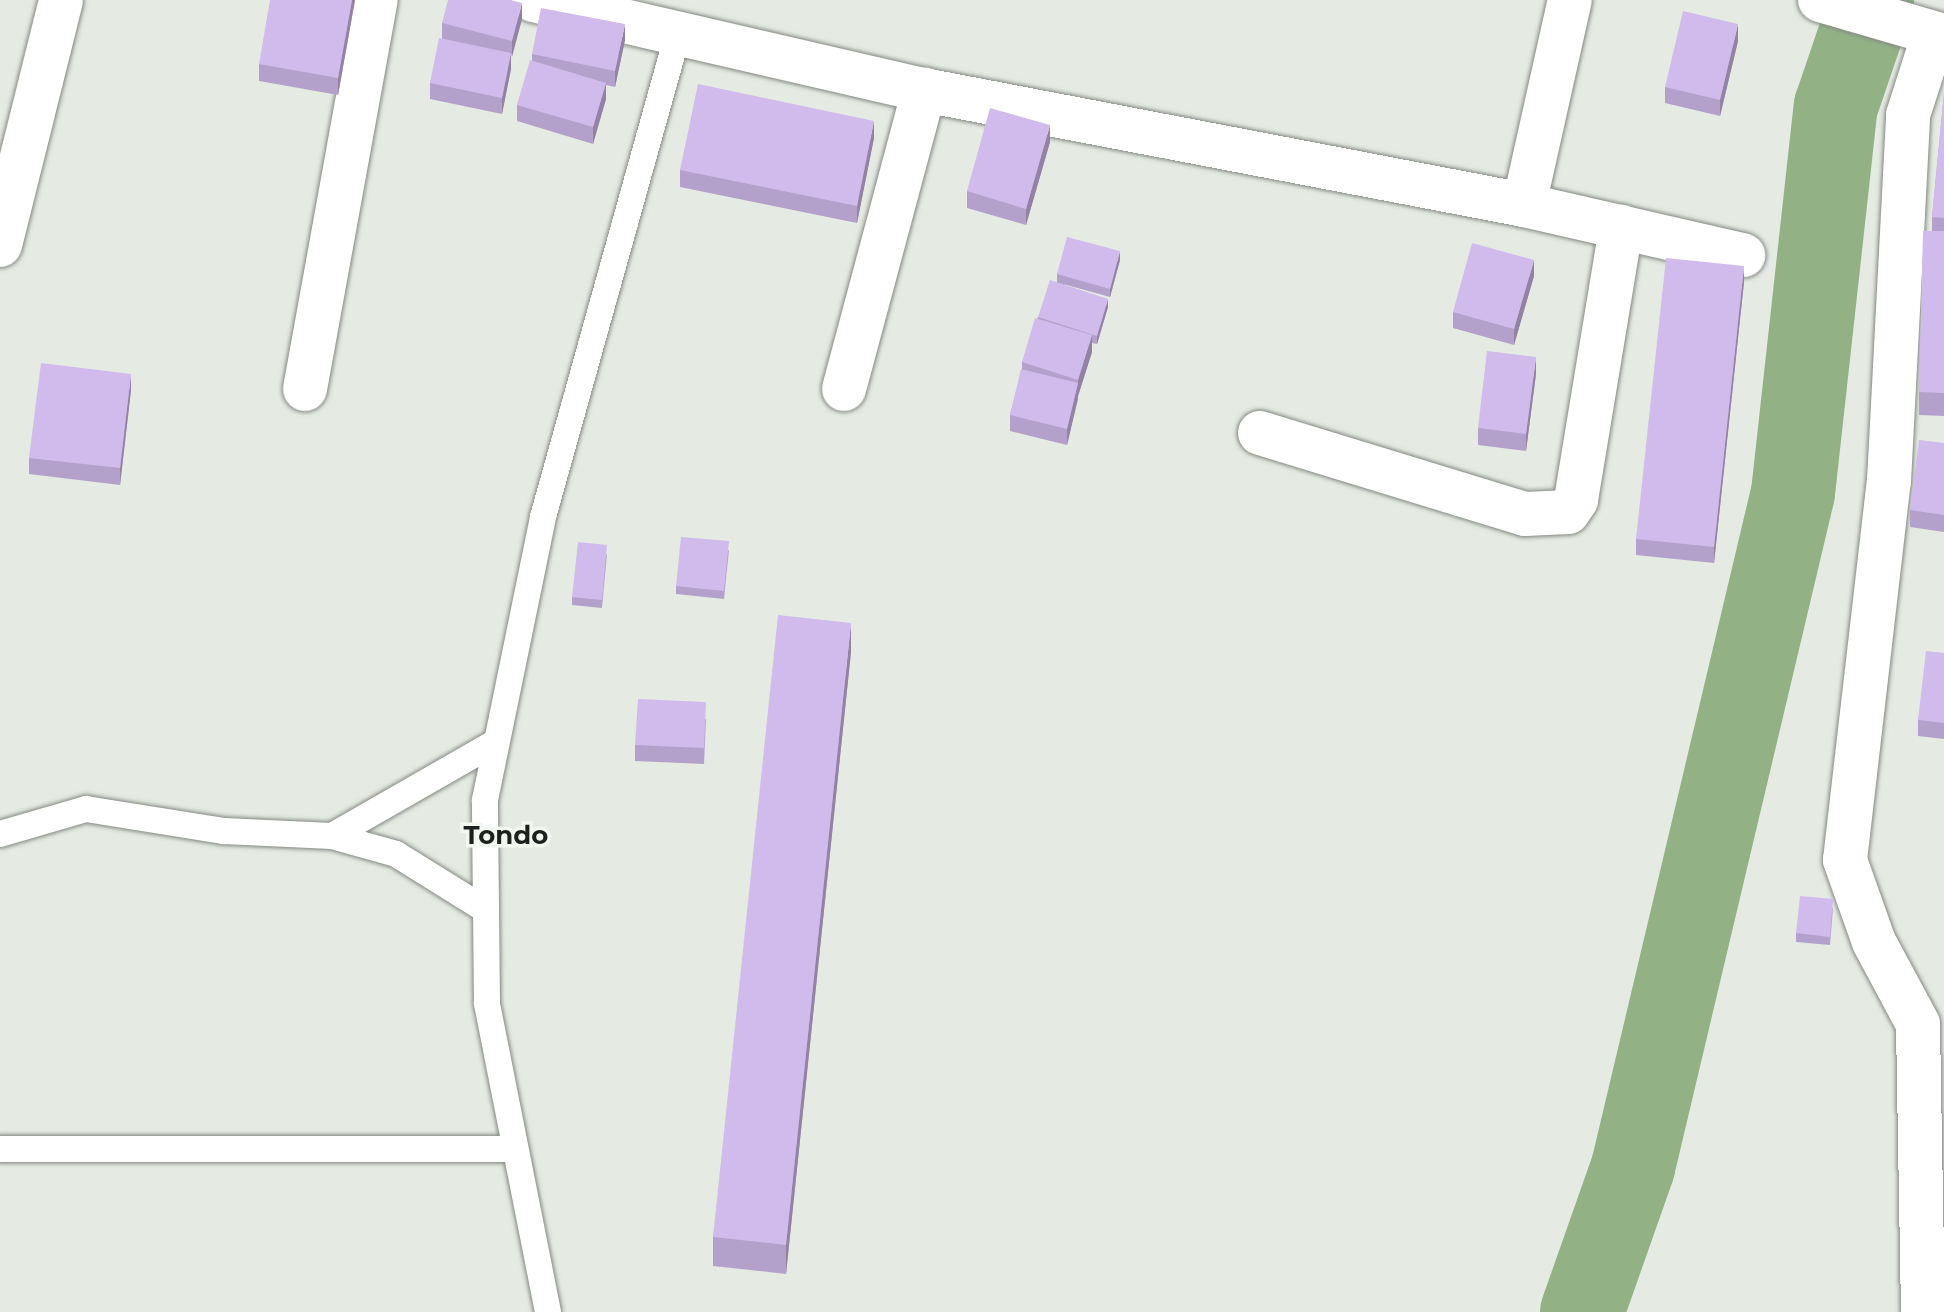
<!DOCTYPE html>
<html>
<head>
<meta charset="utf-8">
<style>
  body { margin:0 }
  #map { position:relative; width:1944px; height:1312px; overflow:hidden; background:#e5ebe3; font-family:Montserrat,sans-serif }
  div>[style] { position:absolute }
  .river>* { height:84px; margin:-42px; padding:0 42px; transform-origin:42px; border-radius:42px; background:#92b286 }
  .roads { filter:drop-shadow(0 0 2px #848982) drop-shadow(0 0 2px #848982) }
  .service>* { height:26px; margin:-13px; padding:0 13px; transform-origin:13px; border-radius:13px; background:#fff }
  .minor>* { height:44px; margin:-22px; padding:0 22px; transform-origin:22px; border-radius:22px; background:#fff }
  .wall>* { inset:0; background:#b4a1cb }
  .shaded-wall>* { inset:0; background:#9283a5 }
  .building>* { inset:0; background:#d1bbec }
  span { translate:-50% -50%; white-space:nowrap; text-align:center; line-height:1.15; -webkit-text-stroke:7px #f2f8f0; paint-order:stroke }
  .quarter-label { font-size:26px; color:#1e201d; font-weight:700 }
</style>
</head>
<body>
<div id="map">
  <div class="river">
    <div style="left:1582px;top:1312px;width:154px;rotate:-70.6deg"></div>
    <div style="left:1633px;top:1167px;width:693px;rotate:-76.65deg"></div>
    <div style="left:1793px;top:493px;width:389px;rotate:-83.7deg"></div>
    <div style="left:1836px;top:106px;width:112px;rotate:-71.2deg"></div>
  </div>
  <div class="roads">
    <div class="service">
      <div style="left:0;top:834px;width:90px;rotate:-16.2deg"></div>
      <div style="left:86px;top:809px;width:140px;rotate:9.1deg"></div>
      <div style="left:224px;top:831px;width:108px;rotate:2.7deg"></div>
      <div style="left:332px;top:836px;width:66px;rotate:15.7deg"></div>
      <div style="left:396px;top:854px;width:106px;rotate:31.9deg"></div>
      <div style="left:332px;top:836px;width:189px;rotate:-29.8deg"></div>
      <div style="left:0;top:1149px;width:514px"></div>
      <div style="left:548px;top:1312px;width:315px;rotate:-101.2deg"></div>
      <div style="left:487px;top:1003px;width:203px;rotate:-90.6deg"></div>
      <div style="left:485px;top:800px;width:289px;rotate:-78.4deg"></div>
      <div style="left:543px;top:517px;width:502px;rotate:-74.41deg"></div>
    </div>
    <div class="minor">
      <div style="left:533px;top:0;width:401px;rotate:13deg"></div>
      <div style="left:924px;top:90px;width:611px;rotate:10.85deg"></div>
      <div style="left:1524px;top:205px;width:225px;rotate:12.9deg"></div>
      <div style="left:1820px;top:0;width:129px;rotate:16.2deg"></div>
      <div style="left:1524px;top:205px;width:210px;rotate:-77.4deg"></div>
      <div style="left:0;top:245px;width:252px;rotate:-76deg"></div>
      <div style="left:305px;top:389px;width:395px;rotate:-79.7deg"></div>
      <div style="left:844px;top:389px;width:310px;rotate:-75deg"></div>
      <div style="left:1260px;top:433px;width:277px;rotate:17deg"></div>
      <div style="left:1525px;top:514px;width:43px;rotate:-2.7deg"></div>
      <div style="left:1568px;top:512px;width:14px;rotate:-56deg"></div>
      <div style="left:1576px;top:500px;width:277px;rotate:-80.6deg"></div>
      <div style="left:1923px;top:1312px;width:288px;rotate:-91deg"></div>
      <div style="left:1918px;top:1024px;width:93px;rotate:-118.2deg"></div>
      <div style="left:1874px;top:942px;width:87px;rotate:-109.5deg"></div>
      <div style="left:1845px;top:860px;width:382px;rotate:-83.4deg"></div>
      <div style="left:1889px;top:481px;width:366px;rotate:-87deg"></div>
      <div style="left:1908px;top:115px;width:85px;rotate:-72.2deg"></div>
    </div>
  </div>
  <div class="wall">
    <div style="clip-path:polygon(355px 0,338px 95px,259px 81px,259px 64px)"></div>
    <div style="clip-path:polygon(522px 19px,511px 57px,511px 69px,502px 114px,430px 99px,430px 83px,442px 38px,442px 23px)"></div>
    <div style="clip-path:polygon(625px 40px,615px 87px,606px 85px,606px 99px,593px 144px,517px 121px,517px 105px,532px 61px,532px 54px)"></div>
    <div style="clip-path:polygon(1738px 41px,1720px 116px,1665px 103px,1665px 87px)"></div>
    <div style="clip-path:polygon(1944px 93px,1944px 416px,1919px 415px,1919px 392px,1932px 231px,1932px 217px)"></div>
    <div style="clip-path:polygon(874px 138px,857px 223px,680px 187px,680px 170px)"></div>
    <div style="clip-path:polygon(1050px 142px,1026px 225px,967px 208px,967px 191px)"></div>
    <div style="clip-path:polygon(1120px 260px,1110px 297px,1063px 284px,1108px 307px,1097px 344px,1092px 343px,1092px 352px,1078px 396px,1067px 445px,1010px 431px,1010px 415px,1022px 369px,1022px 362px,1038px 317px,1057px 282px,1057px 274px)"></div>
    <div style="clip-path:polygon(1534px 276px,1514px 345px,1453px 328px,1453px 312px)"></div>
    <div style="clip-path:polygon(1744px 282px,1714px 563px,1636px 555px,1636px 539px)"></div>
    <div style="clip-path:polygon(1536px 374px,1526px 451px,1478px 445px,1478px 428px)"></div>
    <div style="clip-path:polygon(131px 390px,120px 485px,29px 474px,29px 458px)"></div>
    <div style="clip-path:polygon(1944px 443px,1944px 532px,1910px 527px,1910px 510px)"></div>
    <div style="clip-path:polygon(729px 550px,724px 599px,676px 594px,676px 586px)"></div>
    <div style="clip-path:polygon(607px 554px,602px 608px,572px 605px,572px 597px)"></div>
    <div style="clip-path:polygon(851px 652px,786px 1274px,713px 1266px,713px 1237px)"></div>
    <div style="clip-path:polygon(1944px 653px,1944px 739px,1918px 736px,1918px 720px)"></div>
    <div style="clip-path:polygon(706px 719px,704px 764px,635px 761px,635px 745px)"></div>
    <div style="clip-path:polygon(1833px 908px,1830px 945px,1796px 942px,1796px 933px)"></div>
  </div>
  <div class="shaded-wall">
    <div style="clip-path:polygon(352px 0,355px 0,338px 95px,338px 78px)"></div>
    <div style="clip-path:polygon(522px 3px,522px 19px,512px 57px,512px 41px)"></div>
    <div style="clip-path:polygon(625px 24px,625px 40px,615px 87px,615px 71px)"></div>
    <div style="clip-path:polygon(1738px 24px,1738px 41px,1720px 116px,1720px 100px)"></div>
    <div style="clip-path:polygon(511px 53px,511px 69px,502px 114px,502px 98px)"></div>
    <div style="clip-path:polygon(606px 83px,606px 99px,593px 144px,593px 127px)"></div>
    <div style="clip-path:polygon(874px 121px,874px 138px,857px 223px,857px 206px)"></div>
    <div style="clip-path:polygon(1050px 125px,1050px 142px,1026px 225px,1026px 209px)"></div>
    <div style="clip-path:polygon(1120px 251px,1120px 260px,1110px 297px,1110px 289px)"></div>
    <div style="clip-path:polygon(1534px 260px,1534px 276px,1514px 345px,1514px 329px)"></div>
    <div style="clip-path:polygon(1744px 266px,1744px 282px,1714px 563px,1714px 547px)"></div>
    <div style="clip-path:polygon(1108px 299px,1108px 307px,1097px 344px,1097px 336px)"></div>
    <div style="clip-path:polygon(1092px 335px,1092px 352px,1078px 396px,1078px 380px)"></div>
    <div style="clip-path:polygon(1536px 357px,1536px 374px,1526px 451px,1526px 434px)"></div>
    <div style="clip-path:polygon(131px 374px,131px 390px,120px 485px,120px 468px)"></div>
    <div style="clip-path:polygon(1078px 383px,1078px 399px,1067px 445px,1067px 429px)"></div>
    <div style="clip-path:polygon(851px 623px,851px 652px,786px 1274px,786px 1245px)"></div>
  </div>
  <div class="building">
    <div style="clip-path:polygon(270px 0,352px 0,338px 78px,259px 64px)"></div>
    <div style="clip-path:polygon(448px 0,510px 0,522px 3px,512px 41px,442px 23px)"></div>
    <div style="clip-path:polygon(541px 8px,625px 24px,615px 71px,532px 54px)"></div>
    <div style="clip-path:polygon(1683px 11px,1738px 24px,1720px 100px,1665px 87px)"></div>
    <div style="clip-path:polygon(439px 38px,511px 53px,502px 98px,430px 83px)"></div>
    <div style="clip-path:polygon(530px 60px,606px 83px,593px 127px,517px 105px)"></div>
    <div style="clip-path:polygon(698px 84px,874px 121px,857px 206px,680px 170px)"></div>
    <div style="clip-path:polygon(1944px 93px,1944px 218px,1932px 217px)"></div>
    <div style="clip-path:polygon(990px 108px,1050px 125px,1026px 209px,967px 191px)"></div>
    <div style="clip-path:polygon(1923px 231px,1944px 231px,1944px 393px,1919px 392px)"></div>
    <div style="clip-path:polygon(1067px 237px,1120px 251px,1110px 289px,1057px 274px)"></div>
    <div style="clip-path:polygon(1472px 243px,1534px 260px,1514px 329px,1453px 312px)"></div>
    <div style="clip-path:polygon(1666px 258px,1744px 266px,1714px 547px,1636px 539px)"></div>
    <div style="clip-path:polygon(1050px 280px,1108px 299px,1097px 336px,1038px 317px)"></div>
    <div style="clip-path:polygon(1035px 318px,1092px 335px,1078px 380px,1022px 362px)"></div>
    <div style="clip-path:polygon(1487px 351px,1536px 357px,1526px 434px,1478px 428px)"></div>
    <div style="clip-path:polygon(41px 363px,131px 374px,120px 468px,29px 458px)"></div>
    <div style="clip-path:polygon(1021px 369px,1078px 383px,1067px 429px,1010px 415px)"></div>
    <div style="clip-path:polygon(1919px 440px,1944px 443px,1944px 515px,1910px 510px)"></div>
    <div style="clip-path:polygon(681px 537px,729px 541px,724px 591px,676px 586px)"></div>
    <div style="clip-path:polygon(578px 542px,607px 545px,602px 600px,572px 597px)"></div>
    <div style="clip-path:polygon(778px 615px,851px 623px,786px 1245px,713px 1237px)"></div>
    <div style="clip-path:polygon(1926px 651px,1944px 653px,1944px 723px,1918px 720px)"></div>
    <div style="clip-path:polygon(638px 699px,706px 702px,704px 748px,635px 745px)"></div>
    <div style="clip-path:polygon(1800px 896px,1833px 899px,1830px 937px,1796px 933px)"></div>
  </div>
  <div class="quarter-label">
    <span style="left:506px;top:836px">Tondo</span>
  </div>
</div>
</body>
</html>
